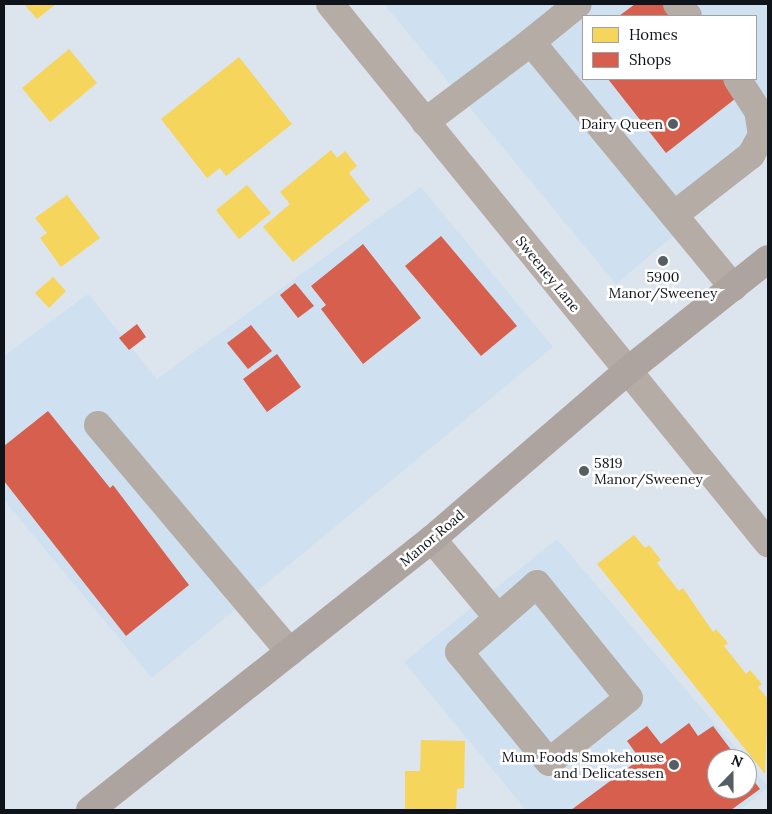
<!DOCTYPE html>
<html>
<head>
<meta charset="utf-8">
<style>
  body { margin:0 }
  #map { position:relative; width:772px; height:814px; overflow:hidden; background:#dce4ed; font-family:Lora,serif }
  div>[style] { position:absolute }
  .built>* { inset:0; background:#cfe0f0 }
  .homes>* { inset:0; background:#f6d55c }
  .shops>* { inset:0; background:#d6604d }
  .minor>* { height:28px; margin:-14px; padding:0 14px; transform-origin:14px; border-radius:14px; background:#b6aca6 }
  .major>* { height:28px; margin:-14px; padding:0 14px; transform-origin:14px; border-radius:14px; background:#aea49f }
  .dots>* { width:14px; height:14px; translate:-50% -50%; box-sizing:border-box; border:2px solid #fff; border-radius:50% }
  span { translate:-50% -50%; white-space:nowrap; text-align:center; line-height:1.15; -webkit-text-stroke:5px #fff; paint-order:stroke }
  .poi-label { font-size:14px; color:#0e1419 }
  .right { translate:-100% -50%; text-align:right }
  .left { translate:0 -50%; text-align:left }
  .street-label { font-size:14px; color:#0e1419 }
  .frame { position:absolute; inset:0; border:5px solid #0e1419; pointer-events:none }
  .legend { position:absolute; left:582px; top:15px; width:175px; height:65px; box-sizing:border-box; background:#fff; border:1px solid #9fa1a3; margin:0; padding:6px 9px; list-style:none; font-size:15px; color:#0e1419 }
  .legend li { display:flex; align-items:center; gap:10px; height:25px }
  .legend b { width:25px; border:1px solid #9fa1a3 }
  .north { position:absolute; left:707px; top:749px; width:50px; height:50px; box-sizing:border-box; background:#fff; border:1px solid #9fa1a3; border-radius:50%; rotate:22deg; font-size:14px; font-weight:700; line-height:20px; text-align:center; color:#0e1419 }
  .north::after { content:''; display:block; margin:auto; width:18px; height:22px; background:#565d63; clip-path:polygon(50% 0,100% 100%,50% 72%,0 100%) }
</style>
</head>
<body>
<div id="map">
  <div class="built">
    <div style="clip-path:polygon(evenodd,384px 4px,768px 4px,768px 156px,616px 284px,384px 4px,583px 16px,756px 16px,756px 79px,583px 79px,583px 16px)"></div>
    <div style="clip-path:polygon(421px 187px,553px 347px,152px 678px,4px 500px,4px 356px,88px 294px,157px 379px)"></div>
    <div style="clip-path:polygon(557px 539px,745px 759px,717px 759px,717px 789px,747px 789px,747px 762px,768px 787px,740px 810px,526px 810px,404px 662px)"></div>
  </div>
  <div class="homes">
    <div style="clip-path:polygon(24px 4px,56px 4px,37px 19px)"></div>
    <div style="clip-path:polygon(69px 49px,97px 83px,50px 122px,22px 88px)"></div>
    <div style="clip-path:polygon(239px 57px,292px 124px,226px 176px,220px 168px,207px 178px,161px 119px)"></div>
    <div style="clip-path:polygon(331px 150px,337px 158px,345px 151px,357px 166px,349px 173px,370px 200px,293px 262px,263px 227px,290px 204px,280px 192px)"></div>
    <div style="clip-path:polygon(247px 185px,271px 213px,239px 239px,216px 210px)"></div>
    <div style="clip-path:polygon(67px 195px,100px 238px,61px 267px,40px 238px,47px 233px,35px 218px)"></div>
    <div style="clip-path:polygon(53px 277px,66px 291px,49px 308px,35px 293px)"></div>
    <div style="clip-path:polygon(634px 535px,645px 548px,649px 545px,661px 560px,657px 563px,679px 591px,683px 588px,713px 632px,716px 629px,728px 643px,724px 646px,746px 674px,750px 670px,762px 684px,758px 687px,768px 699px,765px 774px,597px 564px)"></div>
    <div style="clip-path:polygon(421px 740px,465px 741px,464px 788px,457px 789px,456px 810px,405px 810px,405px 771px,420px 771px)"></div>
  </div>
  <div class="shops">
    <div style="clip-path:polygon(635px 4px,669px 4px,679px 16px,619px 16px)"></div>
    <div style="clip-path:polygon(608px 79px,728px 79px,740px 95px,666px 153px)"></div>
    <div style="clip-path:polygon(441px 236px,517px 326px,481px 356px,405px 266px)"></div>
    <div style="clip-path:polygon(363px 244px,421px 318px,363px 364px,321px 309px,326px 305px,311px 286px)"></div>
    <div style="clip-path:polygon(295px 283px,314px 306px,298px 318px,280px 295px)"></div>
    <div style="clip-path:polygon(137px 324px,146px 337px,129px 350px,119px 338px)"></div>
    <div style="clip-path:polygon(251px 325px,272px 351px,248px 369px,227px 343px)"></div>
    <div style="clip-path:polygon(277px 354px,301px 387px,267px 412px,243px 379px)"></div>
    <div style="clip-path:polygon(48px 411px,110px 488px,113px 485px,189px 585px,126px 636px,4px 481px,4px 446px)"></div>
    <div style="clip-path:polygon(689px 723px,698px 736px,713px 726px,738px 759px,717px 759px,717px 789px,747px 789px,747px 772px,760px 789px,731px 810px,571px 810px,640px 759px,627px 741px,647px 726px,661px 744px)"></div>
  </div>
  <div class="minor">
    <div style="left:330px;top:4px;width:695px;rotate:50.9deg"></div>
    <div style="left:677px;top:4px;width:16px;rotate:47deg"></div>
    <div style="left:531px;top:42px;width:60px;rotate:-39deg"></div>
    <div style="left:425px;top:122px;width:133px;rotate:-37deg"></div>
    <div style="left:531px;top:42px;width:318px;rotate:50.5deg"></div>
    <div style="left:674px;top:215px;width:98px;rotate:-37.9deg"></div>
    <div style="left:751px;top:155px;width:23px;rotate:-61deg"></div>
    <div style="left:762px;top:135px;width:24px;rotate:-99deg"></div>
    <div style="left:758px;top:111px;width:38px;rotate:-123deg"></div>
    <div style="left:98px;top:425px;width:297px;rotate:49.8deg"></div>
    <div style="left:432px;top:539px;width:103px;rotate:50.1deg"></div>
    <div style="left:537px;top:584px;width:146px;rotate:51.1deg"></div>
    <div style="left:629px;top:698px;width:102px;rotate:141.3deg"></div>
    <div style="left:549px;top:762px;width:142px;rotate:-129.3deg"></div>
    <div style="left:459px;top:652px;width:103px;rotate:-41.1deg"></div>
  </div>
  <div class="major">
    <div style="left:90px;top:810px;width:436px;rotate:-38.4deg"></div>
    <div style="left:432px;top:539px;width:256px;rotate:-40.7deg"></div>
    <div style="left:626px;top:372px;width:181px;rotate:-38.5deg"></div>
  </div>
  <div class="dots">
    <div style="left:673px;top:124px;background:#565d63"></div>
    <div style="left:663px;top:261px;background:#565d63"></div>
    <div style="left:584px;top:471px;background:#565d63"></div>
    <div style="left:674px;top:765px;background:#565d63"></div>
  </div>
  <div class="poi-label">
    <span class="right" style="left:663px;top:124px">Dairy Queen</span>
    <span style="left:663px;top:285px">5900<br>Manor/Sweeney</span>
    <span class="left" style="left:594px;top:471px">5819<br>Manor/Sweeney</span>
    <span class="right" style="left:664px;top:765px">Mum Foods Smokehouse<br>and Delicatessen</span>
  </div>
  <div class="street-label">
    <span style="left:548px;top:274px;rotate:51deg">Sweeney Lane</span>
    <span style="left:432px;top:538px;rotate:-40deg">Manor Road</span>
  </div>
  <div class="frame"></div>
  <ul class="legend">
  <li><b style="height:14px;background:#f6d55c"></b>Homes</li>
  <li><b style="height:14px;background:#d6604d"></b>Shops</li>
  </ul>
  <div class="north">N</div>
</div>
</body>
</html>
